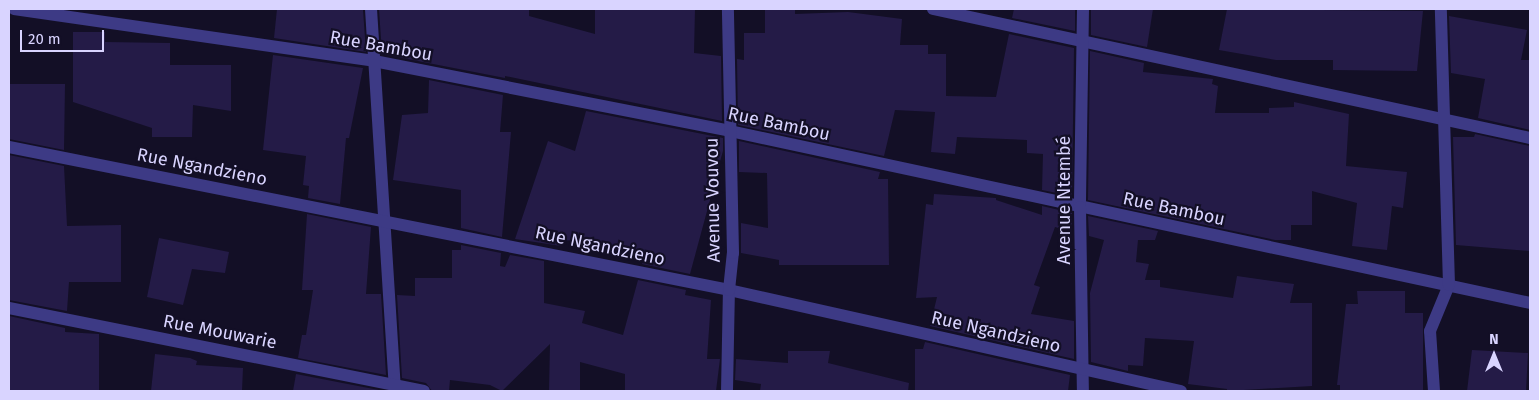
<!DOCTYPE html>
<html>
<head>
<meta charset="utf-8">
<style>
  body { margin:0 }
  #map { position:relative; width:1539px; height:400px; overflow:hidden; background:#130f26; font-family:"Fira Sans",sans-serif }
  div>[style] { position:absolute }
  .building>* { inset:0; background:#241b47 }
  .street>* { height:12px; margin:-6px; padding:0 6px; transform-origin:6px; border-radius:6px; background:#3d3a85 }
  span { translate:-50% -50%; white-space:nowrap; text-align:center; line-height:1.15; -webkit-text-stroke:4.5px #130f26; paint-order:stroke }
  .street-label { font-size:18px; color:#d9d4ff }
  .frame { position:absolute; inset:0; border:10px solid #d9d4ff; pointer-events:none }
  .north { position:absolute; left:1469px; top:330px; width:50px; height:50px; -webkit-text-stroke:4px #130f26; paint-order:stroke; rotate:0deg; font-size:14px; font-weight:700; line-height:20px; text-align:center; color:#d9d4ff }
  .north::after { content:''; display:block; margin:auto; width:18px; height:22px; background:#d9d4ff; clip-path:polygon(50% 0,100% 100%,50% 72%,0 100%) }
  .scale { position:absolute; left:20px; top:30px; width:84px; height:22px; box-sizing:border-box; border:2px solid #d9d4ff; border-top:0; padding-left:6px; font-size:15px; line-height:18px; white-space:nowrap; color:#d9d4ff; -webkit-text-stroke:4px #130f26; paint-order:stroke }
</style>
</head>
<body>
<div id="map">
  <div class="building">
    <div style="clip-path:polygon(277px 9px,363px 10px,366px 52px,274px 38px)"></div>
    <div style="clip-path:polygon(379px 9px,529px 9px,529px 16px,595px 34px,595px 9px,695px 9px,694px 53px,721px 56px,722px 121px,505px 76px,505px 78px,382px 54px)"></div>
    <div style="clip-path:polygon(765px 9px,795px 9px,795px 14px,848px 12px,902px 19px,900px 45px,928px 45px,928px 54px,946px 54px,946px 96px,996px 97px,1009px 34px,1074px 48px,1072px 196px,1042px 190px,1043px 154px,1027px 153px,1027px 140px,957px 137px,955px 154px,931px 152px,935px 112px,895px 110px,884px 156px,738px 125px,737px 59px,744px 60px,744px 33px,765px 33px)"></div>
    <div style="clip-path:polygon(1014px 9px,1075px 9px,1075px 31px,1012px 18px)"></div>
    <div style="clip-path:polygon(1091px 9px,1153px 9px,1147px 47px,1091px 35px)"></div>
    <div style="clip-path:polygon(1227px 9px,1423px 11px,1417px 71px,1333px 70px,1333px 60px,1276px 60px,1219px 50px)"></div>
    <div style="clip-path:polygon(1449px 16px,1527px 30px,1521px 60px,1530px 60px,1530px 130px,1478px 118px,1485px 79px,1451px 73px)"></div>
    <div style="clip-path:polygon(73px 32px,105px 32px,105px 42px,170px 43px,170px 65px,231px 65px,231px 111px,193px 105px,192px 137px,152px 137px,152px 128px,73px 102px)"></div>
    <div style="clip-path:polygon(1090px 51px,1144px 63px,1143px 72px,1213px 79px,1212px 84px,1218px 86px,1215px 113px,1269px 113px,1269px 108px,1294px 107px,1294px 102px,1349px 114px,1346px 166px,1407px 172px,1403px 208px,1392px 206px,1387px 250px,1352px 246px,1357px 203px,1312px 191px,1312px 225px,1291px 225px,1291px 240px,1275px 240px,1088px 200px)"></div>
    <div style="clip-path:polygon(273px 55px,363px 68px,349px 138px,346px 138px,340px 204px,308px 198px,309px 186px,303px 185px,306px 156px,263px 150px)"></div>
    <div style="clip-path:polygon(429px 80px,503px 95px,500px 132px,511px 132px,502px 237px,461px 228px,461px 190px,393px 180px,402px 115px,428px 113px)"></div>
    <div style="clip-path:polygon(9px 84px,65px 84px,64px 150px,9px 139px)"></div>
    <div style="clip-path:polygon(586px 111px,723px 138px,723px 151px,717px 172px,712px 172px,710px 200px,690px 274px,642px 264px,645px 255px,579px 237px,578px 241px,562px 240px,561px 246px,515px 239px,548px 141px,575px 151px)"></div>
    <div style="clip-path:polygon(1475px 134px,1530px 146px,1530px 251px,1456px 245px,1453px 137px,1474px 137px)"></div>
    <div style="clip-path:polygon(739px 141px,880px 172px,878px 179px,888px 179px,889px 265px,779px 265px,779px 260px,741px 253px,741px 223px,768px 228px,767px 173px,739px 172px)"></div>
    <div style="clip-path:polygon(9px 155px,64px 166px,67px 226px,121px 225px,121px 282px,69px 282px,67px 311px,9px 300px)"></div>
    <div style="clip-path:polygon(934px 194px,996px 198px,996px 200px,1042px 215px,1042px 206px,1072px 213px,1072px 232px,1055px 227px,1034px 285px,1040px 287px,1031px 314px,1074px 321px,1074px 359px,930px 326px,937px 297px,916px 298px,926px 204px,933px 205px)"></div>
    <div style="clip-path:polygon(307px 214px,371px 227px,366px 294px,381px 294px,386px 375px,298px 358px,302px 335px,306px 335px,313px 290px,302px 290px)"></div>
    <div style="clip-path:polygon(1088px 216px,1158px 231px,1155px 240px,1138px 240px,1136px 262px,1149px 264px,1145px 280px,1160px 280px,1160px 287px,1233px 298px,1237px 276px,1294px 284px,1290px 303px,1312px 303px,1312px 386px,1227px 391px,1227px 389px,1188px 384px,1194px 341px,1145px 338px,1143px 366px,1128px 365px,1128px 371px,1091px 362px,1090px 293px,1104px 240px,1089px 236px)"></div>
    <div style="clip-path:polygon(159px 238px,229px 252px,225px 273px,192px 269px,183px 305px,147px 297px)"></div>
    <div style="clip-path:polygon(461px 245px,501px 253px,500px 266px,505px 267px,510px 255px,544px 261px,544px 303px,585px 311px,582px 323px,623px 335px,638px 280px,686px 290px,685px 295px,711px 300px,707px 359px,720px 359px,716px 391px,625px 391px,625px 374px,580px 362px,580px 391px,549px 391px,550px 344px,502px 391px,490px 385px,450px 380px,449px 391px,432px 391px,426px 383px,402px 378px,397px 295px,415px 296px,415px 278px,452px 278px,452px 250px,461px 250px)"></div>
    <div style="clip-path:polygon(1357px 291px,1405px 291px,1405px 313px,1423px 313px,1423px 391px,1340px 391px,1340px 385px,1337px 385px,1346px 304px,1358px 304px)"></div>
    <div style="clip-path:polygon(9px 316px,65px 328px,65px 332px,99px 334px,99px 391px,9px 391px)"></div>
    <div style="clip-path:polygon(925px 342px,1070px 375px,1068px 391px,915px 391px,915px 349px,923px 349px)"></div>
    <div style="clip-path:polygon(1472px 350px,1528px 353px,1526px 391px,1467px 391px)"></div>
    <div style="clip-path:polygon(788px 351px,830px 351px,828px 363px,909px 383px,908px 391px,760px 391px,761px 384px,735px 380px,736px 359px,788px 363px)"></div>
    <div style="clip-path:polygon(155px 354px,190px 358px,197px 361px,196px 365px,243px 368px,242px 391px,151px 391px)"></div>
    <div style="clip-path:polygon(296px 374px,384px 391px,293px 391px)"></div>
  </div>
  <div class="street">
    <div style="left:14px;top:9px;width:364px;rotate:8.2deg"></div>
    <div style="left:374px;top:61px;width:363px;rotate:11.1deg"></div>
    <div style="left:730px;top:131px;width:818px;rotate:12.13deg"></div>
    <div style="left:371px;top:9px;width:383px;rotate:86.4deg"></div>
    <div style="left:933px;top:9px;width:611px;rotate:12.19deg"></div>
    <div style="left:1083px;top:9px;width:198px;rotate:90.9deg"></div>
    <div style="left:1080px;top:207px;width:184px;rotate:89.1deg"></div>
    <div style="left:9px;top:147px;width:734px;rotate:11.23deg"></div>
    <div style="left:729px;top:290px;width:463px;rotate:12.6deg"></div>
    <div style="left:9px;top:308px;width:423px;rotate:11.3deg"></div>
    <div style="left:727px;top:391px;width:101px;rotate:-88.9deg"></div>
    <div style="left:729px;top:290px;width:37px;rotate:-84deg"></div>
    <div style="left:733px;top:253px;width:244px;rotate:-91.2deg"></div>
    <div style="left:1434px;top:391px;width:60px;rotate:-93.8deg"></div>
    <div style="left:1430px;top:331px;width:50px;rotate:-67.6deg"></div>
    <div style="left:1449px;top:285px;width:276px;rotate:-91.7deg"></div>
  </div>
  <div class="street-label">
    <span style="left:381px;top:46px;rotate:10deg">Rue Bambou</span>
    <span style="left:779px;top:124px;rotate:12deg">Rue Bambou</span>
    <span style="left:202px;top:167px;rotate:11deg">Rue Ngandzieno</span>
    <span style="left:713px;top:200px;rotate:-91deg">Avenue Vouvou</span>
    <span style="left:1064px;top:200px;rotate:-90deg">Avenue Ntembé</span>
    <span style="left:1174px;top:209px;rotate:12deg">Rue Bambou</span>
    <span style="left:600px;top:246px;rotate:12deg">Rue Ngandzieno</span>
    <span style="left:220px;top:332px;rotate:11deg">Rue Mouwarie</span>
    <span style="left:996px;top:332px;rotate:13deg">Rue Ngandzieno</span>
  </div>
  <div class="frame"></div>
  <div class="north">N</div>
  <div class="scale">20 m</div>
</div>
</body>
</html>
